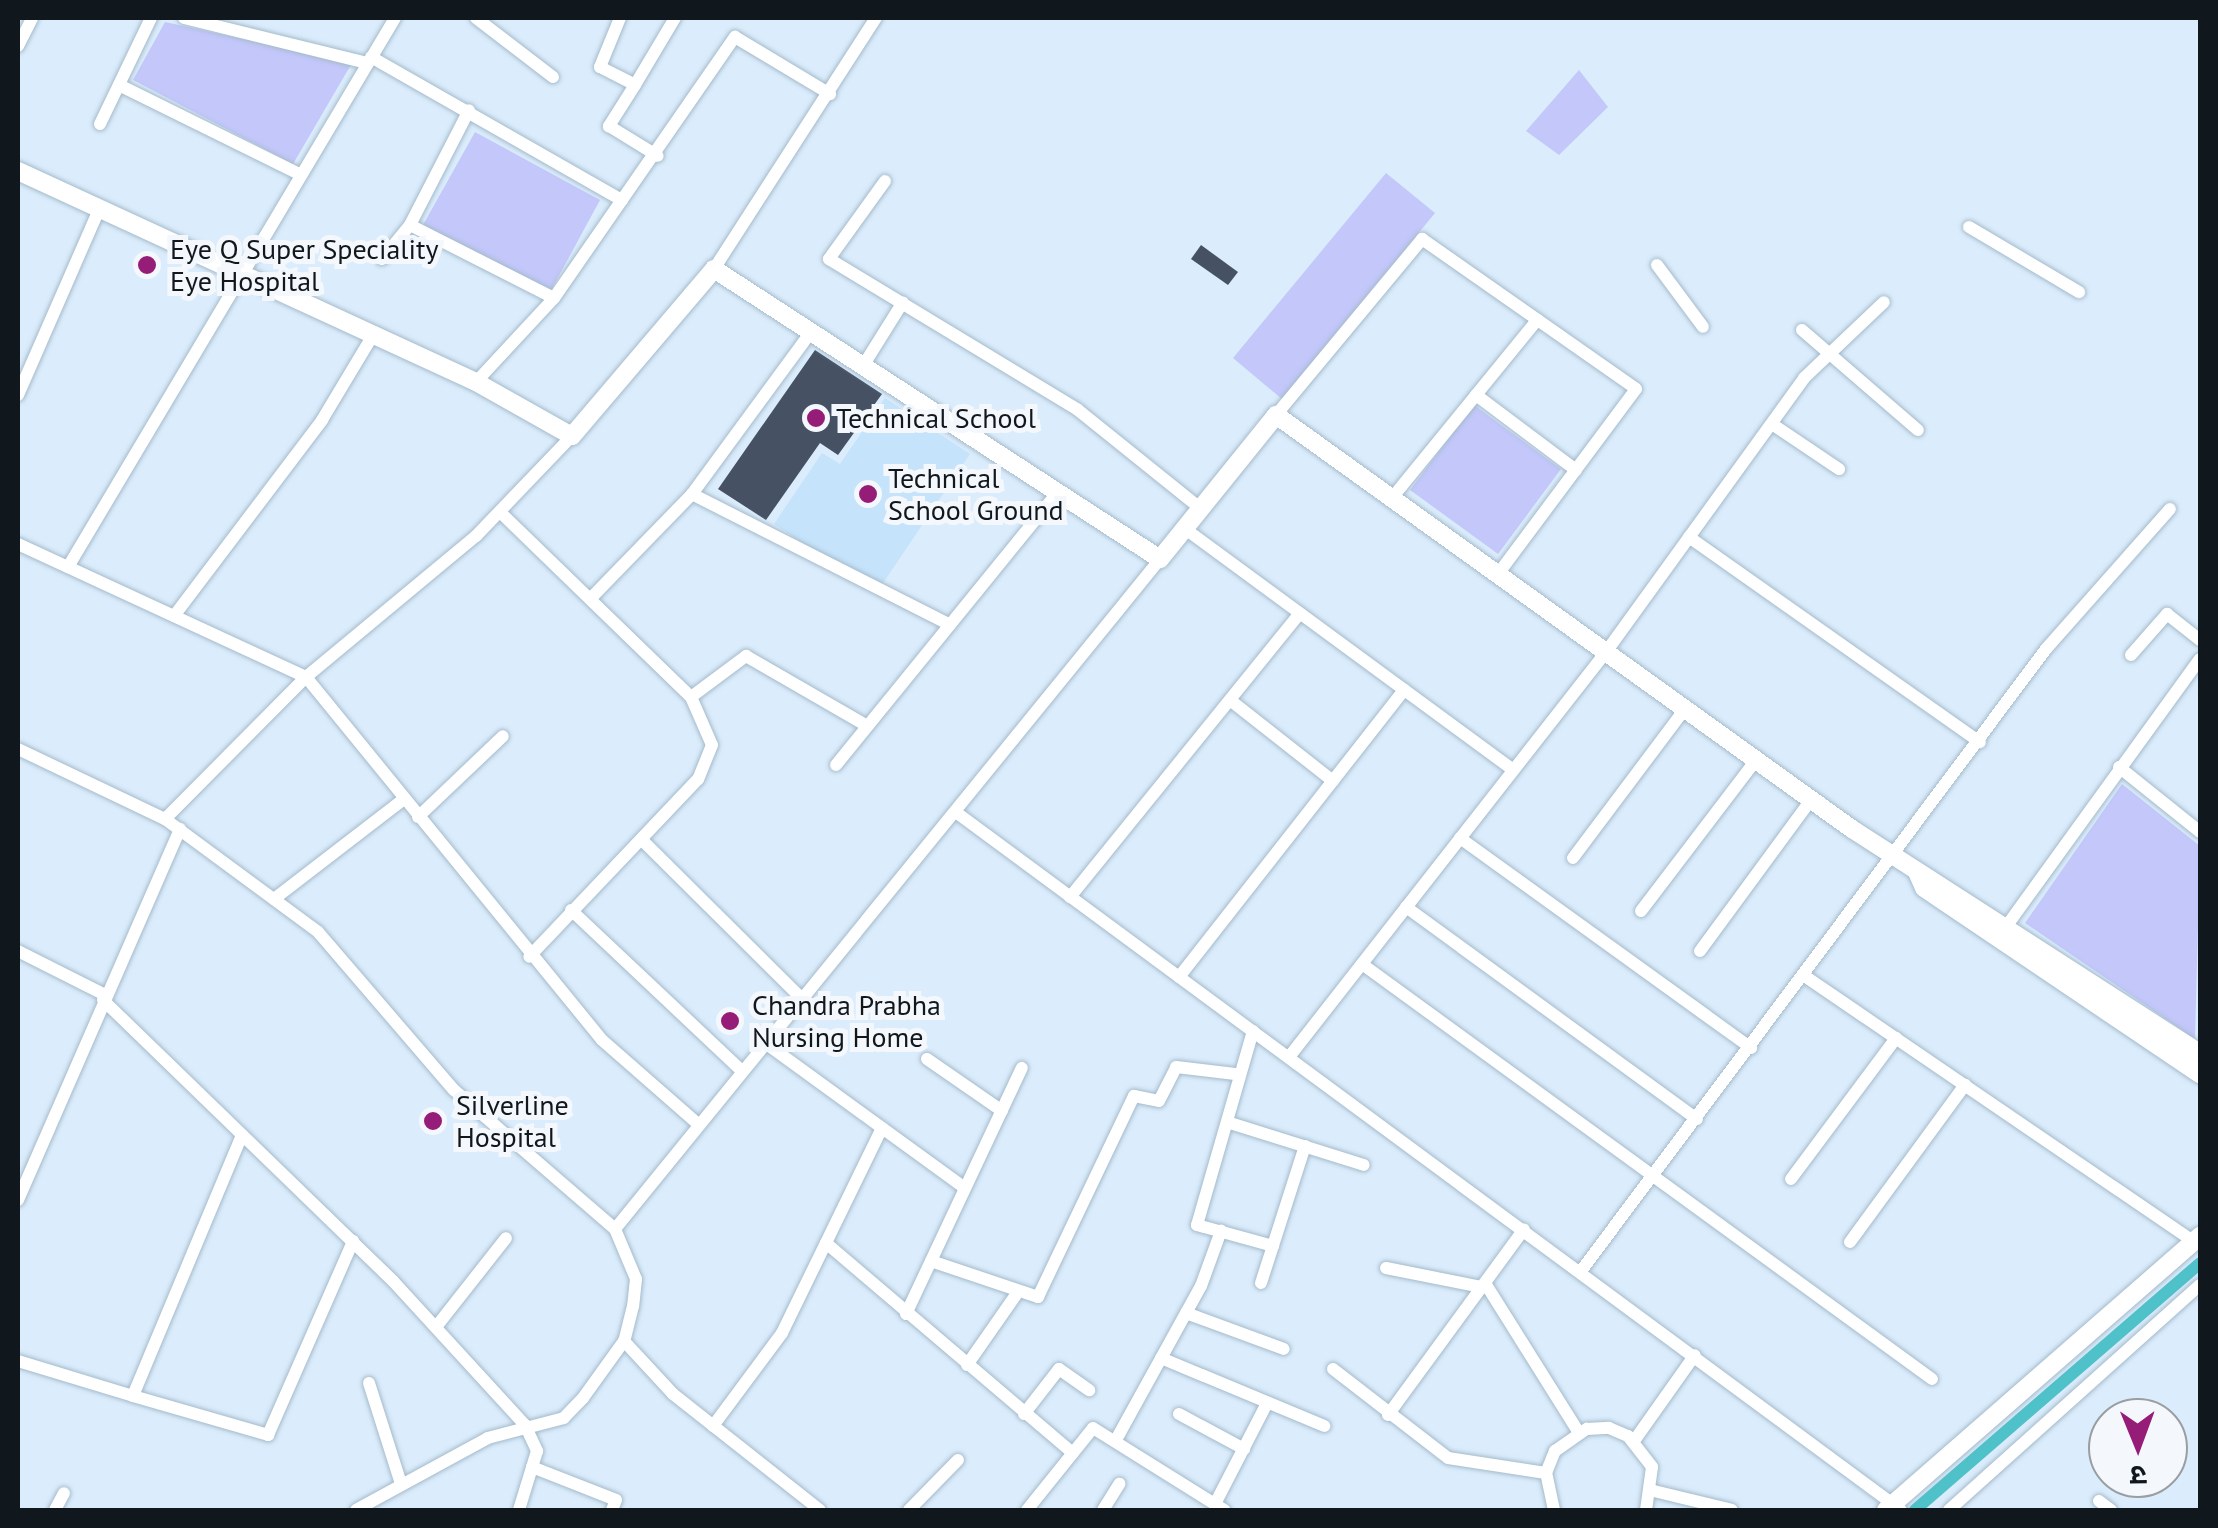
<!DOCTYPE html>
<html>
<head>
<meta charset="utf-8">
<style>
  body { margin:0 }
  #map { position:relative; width:2218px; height:1528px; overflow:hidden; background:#dbedfc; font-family:"PT Sans","Noto Sans Devanagari",sans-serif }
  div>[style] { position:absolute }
  .built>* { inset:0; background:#c5e3fa }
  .green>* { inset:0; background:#c3c7fa }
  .canal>* { height:12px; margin:-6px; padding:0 6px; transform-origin:6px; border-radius:6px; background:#4fc1c9 }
  .building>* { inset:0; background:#465164 }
  .roads { filter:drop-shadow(0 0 2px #a4bacb) drop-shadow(0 0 2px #a4bacb) }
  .street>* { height:12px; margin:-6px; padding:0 6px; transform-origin:6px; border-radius:6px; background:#fff }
  .secondary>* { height:18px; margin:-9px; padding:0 9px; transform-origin:9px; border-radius:9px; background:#fff }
  .dots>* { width:28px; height:28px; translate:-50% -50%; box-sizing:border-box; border:5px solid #f4f8fc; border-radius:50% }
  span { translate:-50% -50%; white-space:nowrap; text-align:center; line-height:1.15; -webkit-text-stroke:10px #f4f8fc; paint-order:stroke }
  .poi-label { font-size:28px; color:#10181e }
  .left { translate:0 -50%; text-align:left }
  .frame { position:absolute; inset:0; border:20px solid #10181e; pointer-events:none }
  .north { position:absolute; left:2088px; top:1398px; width:100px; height:100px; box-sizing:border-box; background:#f4f8fc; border:2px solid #999ea3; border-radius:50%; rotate:179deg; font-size:28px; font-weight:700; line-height:40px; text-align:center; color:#10181e }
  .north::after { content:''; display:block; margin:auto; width:35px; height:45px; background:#961d77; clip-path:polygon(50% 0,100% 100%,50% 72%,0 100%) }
</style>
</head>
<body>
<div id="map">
  <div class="built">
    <div style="clip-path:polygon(885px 398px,970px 454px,877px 592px,774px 524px,822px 453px,840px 464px)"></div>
  </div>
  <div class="green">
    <div style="clip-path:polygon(165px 22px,352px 63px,293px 164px,133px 80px)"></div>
    <div style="clip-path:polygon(1579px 70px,1608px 107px,1559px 155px,1526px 131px)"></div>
    <div style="clip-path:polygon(475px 132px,600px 200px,549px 294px,423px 225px)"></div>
    <div style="clip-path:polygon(1386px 173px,1435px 213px,1282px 399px,1233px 358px)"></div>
    <div style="clip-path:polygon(1474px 405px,1561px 469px,1498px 554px,1410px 490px)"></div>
    <div style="clip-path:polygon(2122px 784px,2200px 846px,2195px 1039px,2025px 923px)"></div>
  </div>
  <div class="canal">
    <div style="left:1915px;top:1510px;width:377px;rotate:-40.9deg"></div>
  </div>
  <div class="building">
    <div style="clip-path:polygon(1201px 245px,1238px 272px,1228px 285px,1191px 259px)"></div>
    <div style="clip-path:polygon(815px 350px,882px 394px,838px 455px,820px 443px,766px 520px,718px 489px)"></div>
  </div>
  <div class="roads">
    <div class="street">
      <div style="left:184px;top:18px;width:188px;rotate:13.8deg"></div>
      <div style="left:476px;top:18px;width:97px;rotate:37.5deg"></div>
      <div style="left:620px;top:18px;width:53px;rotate:112.2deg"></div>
      <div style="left:600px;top:67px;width:39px;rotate:27deg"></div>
      <div style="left:635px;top:85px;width:78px;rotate:-59.2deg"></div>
      <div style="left:18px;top:46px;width:31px;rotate:-63deg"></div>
      <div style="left:371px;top:57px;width:289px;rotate:29.7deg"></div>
      <div style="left:119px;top:85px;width:203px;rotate:26.3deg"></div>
      <div style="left:635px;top:85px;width:49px;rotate:122.4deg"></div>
      <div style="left:609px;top:126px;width:57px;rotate:31.5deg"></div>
      <div style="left:100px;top:124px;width:118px;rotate:-64.3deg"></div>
      <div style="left:885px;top:181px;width:96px;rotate:125.7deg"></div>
      <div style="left:829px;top:259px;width:291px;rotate:31.2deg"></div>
      <div style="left:1078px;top:410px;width:156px;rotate:38.8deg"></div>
      <div style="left:410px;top:225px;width:161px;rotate:26.9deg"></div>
      <div style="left:1969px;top:227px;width:128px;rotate:30.6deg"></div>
      <div style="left:382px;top:259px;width:44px;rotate:-50.5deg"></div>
      <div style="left:410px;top:225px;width:129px;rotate:-62.8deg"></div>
      <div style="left:1657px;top:265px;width:77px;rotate:53.4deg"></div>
      <div style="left:714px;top:269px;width:299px;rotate:-57.2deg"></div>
      <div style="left:1802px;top:330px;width:153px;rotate:40.8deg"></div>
      <div style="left:863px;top:366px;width:75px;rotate:-58deg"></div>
      <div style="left:476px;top:382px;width:115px;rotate:-47.1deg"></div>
      <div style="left:554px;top:298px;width:318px;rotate:-55.3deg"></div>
      <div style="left:735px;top:37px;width:111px;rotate:31deg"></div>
      <div style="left:18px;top:395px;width:202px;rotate:-66.4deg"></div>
      <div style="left:1476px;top:395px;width:125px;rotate:36.9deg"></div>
      <div style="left:1276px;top:415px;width:229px;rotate:-50.3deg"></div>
      <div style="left:1422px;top:239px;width:261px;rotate:35deg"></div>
      <div style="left:1636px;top:389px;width:231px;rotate:126.7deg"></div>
      <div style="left:1772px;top:424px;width:81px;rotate:33.9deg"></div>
      <div style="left:692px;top:494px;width:289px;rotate:26.9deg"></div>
      <div style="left:1392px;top:498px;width:230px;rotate:-50.8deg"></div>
      <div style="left:500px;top:512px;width:266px;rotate:44.1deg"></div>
      <div style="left:691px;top:697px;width:52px;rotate:66.4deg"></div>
      <div style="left:712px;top:745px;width:37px;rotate:112deg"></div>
      <div style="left:698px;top:779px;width:245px;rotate:133.5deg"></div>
      <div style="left:1184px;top:528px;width:408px;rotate:36.3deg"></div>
      <div style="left:1689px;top:537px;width:356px;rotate:35.2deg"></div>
      <div style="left:18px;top:544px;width:317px;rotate:24.8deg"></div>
      <div style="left:306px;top:677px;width:468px;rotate:50.8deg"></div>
      <div style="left:602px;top:1040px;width:128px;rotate:41.2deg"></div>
      <div style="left:68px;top:567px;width:639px;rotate:-59.22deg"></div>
      <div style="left:591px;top:598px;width:145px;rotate:-45.8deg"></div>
      <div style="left:692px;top:494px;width:201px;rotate:-53.7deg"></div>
      <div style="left:174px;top:616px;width:246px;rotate:-52.9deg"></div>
      <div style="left:322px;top:420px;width:93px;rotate:-59deg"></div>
      <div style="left:2131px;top:655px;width:55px;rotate:-48.7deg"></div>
      <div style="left:2167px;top:614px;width:42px;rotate:38.2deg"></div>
      <div style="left:691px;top:697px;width:69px;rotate:-36.7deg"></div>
      <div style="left:746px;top:656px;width:140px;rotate:30deg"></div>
      <div style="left:1230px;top:700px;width:131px;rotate:38.2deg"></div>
      <div style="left:18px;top:749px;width:163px;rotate:25.5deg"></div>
      <div style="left:165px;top:819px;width:190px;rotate:36.4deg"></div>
      <div style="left:318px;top:932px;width:208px;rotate:49.3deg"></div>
      <div style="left:454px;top:1090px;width:213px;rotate:40.8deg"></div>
      <div style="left:615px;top:1229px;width:54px;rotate:67.2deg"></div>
      <div style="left:636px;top:1279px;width:27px;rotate:96deg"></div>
      <div style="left:633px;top:1306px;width:36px;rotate:104deg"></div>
      <div style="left:624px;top:1341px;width:70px;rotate:125.7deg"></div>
      <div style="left:583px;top:1398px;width:28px;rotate:134deg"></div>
      <div style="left:564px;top:1418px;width:79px;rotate:165.3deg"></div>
      <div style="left:488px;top:1438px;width:150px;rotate:151.4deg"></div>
      <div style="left:836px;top:765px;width:352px;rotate:-50.9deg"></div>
      <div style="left:2119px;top:767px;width:104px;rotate:38.7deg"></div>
      <div style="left:957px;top:813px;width:1173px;rotate:36.44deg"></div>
      <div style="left:418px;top:817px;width:117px;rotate:-43.6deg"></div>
      <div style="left:165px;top:819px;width:200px;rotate:-45.2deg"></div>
      <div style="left:306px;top:677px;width:221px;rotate:-39.7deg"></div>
      <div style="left:476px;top:536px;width:139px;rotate:-46.2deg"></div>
      <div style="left:1460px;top:838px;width:359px;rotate:35.8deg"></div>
      <div style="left:643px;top:841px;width:230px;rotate:44.8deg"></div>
      <div style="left:1573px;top:858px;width:186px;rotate:-53.1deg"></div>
      <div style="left:1070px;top:897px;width:365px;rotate:-51deg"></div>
      <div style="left:274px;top:899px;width:164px;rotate:-37.6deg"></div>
      <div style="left:1406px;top:907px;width:360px;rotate:36.1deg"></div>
      <div style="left:571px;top:910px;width:235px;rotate:43.3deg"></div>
      <div style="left:1641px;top:911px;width:190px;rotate:-52.7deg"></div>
      <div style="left:2008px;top:924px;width:327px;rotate:-54.1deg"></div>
      <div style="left:18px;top:951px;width:97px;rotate:26.8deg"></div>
      <div style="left:1700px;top:951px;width:187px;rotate:-53.7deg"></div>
      <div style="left:1362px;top:964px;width:705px;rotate:36.06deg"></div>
      <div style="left:1179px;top:977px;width:365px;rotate:-51.9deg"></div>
      <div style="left:1806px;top:977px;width:470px;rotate:34.3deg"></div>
      <div style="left:103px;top:1000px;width:404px;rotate:44.1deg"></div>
      <div style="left:393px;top:1281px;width:195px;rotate:47.5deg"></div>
      <div style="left:525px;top:1425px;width:29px;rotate:65deg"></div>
      <div style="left:537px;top:1451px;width:62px;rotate:107deg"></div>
      <div style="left:1253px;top:1031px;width:202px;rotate:106.1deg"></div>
      <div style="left:1197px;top:1225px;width:79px;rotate:15.4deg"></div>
      <div style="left:768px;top:1045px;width:243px;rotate:36deg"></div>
      <div style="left:1289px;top:1057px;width:514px;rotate:-51.95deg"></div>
      <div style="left:1606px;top:652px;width:338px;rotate:-54.1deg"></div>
      <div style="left:1804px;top:378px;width:110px;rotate:-43.5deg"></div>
      <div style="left:927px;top:1059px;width:91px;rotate:34.7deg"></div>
      <div style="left:1230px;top:1123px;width:140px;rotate:17.4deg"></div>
      <div style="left:242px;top:1135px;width:283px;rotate:112.7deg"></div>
      <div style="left:133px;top:1396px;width:141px;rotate:16.1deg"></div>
      <div style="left:268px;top:1435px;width:212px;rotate:-66.3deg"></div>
      <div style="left:1791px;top:1179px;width:176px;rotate:-53.3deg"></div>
      <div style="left:18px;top:1200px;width:405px;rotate:-66.4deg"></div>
      <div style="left:615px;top:1229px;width:864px;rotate:-50.87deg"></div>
      <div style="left:1850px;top:1242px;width:195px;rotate:-53.8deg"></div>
      <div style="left:826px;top:1243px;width:324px;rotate:40.4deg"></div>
      <div style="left:931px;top:1261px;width:113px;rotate:18.6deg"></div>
      <div style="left:1038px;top:1297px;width:223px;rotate:-64.5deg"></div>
      <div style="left:1134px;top:1096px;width:25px;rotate:11deg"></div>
      <div style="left:1159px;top:1101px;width:38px;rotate:-63deg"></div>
      <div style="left:1176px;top:1067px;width:60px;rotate:6.7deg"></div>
      <div style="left:1386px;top:1268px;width:98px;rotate:11.2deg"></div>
      <div style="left:1581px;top:1271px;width:777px;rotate:-53.22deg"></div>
      <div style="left:2046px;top:649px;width:187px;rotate:-48.5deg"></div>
      <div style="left:1261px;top:1283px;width:144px;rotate:-72.2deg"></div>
      <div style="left:1485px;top:1283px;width:177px;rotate:57.9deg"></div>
      <div style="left:1186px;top:1313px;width:104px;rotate:20.2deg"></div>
      <div style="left:906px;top:1314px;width:272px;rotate:-64.8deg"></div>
      <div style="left:436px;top:1327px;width:113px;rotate:-51.8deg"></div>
      <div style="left:624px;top:1341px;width:72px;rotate:47.2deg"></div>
      <div style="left:673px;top:1394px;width:187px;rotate:38.3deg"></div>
      <div style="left:1161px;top:1358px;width:177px;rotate:22.6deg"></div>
      <div style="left:18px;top:1361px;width:120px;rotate:16.9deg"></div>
      <div style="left:967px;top:1365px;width:89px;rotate:-55.1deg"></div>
      <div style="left:1333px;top:1369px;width:145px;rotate:37.7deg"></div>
      <div style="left:1448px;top:1458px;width:99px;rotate:8.7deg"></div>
      <div style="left:369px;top:1383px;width:103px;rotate:72.4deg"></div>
      <div style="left:1024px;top:1414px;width:57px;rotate:-52.1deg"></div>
      <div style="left:1059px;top:1369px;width:37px;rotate:35deg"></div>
      <div style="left:1179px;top:1414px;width:74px;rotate:28.3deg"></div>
      <div style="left:1388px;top:1415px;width:230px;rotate:-53.8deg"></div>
      <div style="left:713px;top:1426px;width:116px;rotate:-53.4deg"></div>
      <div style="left:782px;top:1333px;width:228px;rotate:-64deg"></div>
      <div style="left:1117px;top:1438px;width:174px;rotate:-61.1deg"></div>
      <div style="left:1201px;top:1286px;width:59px;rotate:-70deg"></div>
      <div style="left:1634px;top:1441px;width:105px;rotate:-54.7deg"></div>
      <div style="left:532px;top:1467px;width:90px;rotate:21.4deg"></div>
      <div style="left:616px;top:1500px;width:11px;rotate:112deg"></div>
      <div style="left:1654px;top:1491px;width:80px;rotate:13.7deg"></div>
      <div style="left:2099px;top:1501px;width:15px;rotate:37deg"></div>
      <div style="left:1215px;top:1504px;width:109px;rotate:-62.7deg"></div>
      <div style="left:55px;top:1510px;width:19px;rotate:-62deg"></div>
      <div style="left:909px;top:1510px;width:70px;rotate:-45.6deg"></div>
      <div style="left:1027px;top:1510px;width:105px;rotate:-51.2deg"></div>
      <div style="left:1093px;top:1428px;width:155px;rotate:32deg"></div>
      <div style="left:1103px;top:1510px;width:31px;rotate:-58deg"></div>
      <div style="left:1554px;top:1510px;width:38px;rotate:-102deg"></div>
      <div style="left:1546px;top:1473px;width:24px;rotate:-68deg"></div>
      <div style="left:1555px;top:1451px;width:39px;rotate:-35deg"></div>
      <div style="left:1587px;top:1429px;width:22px;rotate:-3deg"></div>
      <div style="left:1609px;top:1428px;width:21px;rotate:23deg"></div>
      <div style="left:1628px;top:1436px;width:39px;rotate:52deg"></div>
      <div style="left:1652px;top:1467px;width:43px;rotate:97.9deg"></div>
      <div style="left:1949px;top:1510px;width:337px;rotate:-41.9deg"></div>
    </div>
    <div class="secondary">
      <div style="left:18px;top:171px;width:504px;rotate:24.74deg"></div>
      <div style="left:476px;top:382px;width:110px;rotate:29.4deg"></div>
      <div style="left:572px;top:436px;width:219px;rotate:-49.6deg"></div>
      <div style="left:714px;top:269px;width:532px;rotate:33.03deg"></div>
      <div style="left:1160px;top:559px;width:185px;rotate:-51.1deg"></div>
      <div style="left:1276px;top:415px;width:709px;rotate:35.71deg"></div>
      <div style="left:1852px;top:829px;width:414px;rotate:32.8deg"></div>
      <div style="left:1917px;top:872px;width:17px;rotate:66deg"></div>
      <div style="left:1924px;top:888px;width:333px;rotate:34deg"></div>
      <div style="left:1886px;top:1510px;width:417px;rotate:-41.1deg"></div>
    </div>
  </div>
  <div class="dots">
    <div style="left:147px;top:265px;background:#961d77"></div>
    <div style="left:816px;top:418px;background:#961d77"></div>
    <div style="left:868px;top:494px;background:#961d77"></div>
    <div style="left:730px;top:1021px;background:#961d77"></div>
    <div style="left:433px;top:1121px;background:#961d77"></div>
  </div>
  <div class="poi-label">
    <span class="left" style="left:170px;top:265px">Eye Q Super Speciality<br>Eye Hospital</span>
    <span class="left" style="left:836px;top:418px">Technical School</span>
    <span class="left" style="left:888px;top:494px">Technical<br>School Ground</span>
    <span class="left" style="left:752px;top:1021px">Chandra Prabha<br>Nursing Home</span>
    <span class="left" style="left:456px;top:1121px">Silverline<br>Hospital</span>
  </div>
  <div class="frame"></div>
  <div class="north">उ</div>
</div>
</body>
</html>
